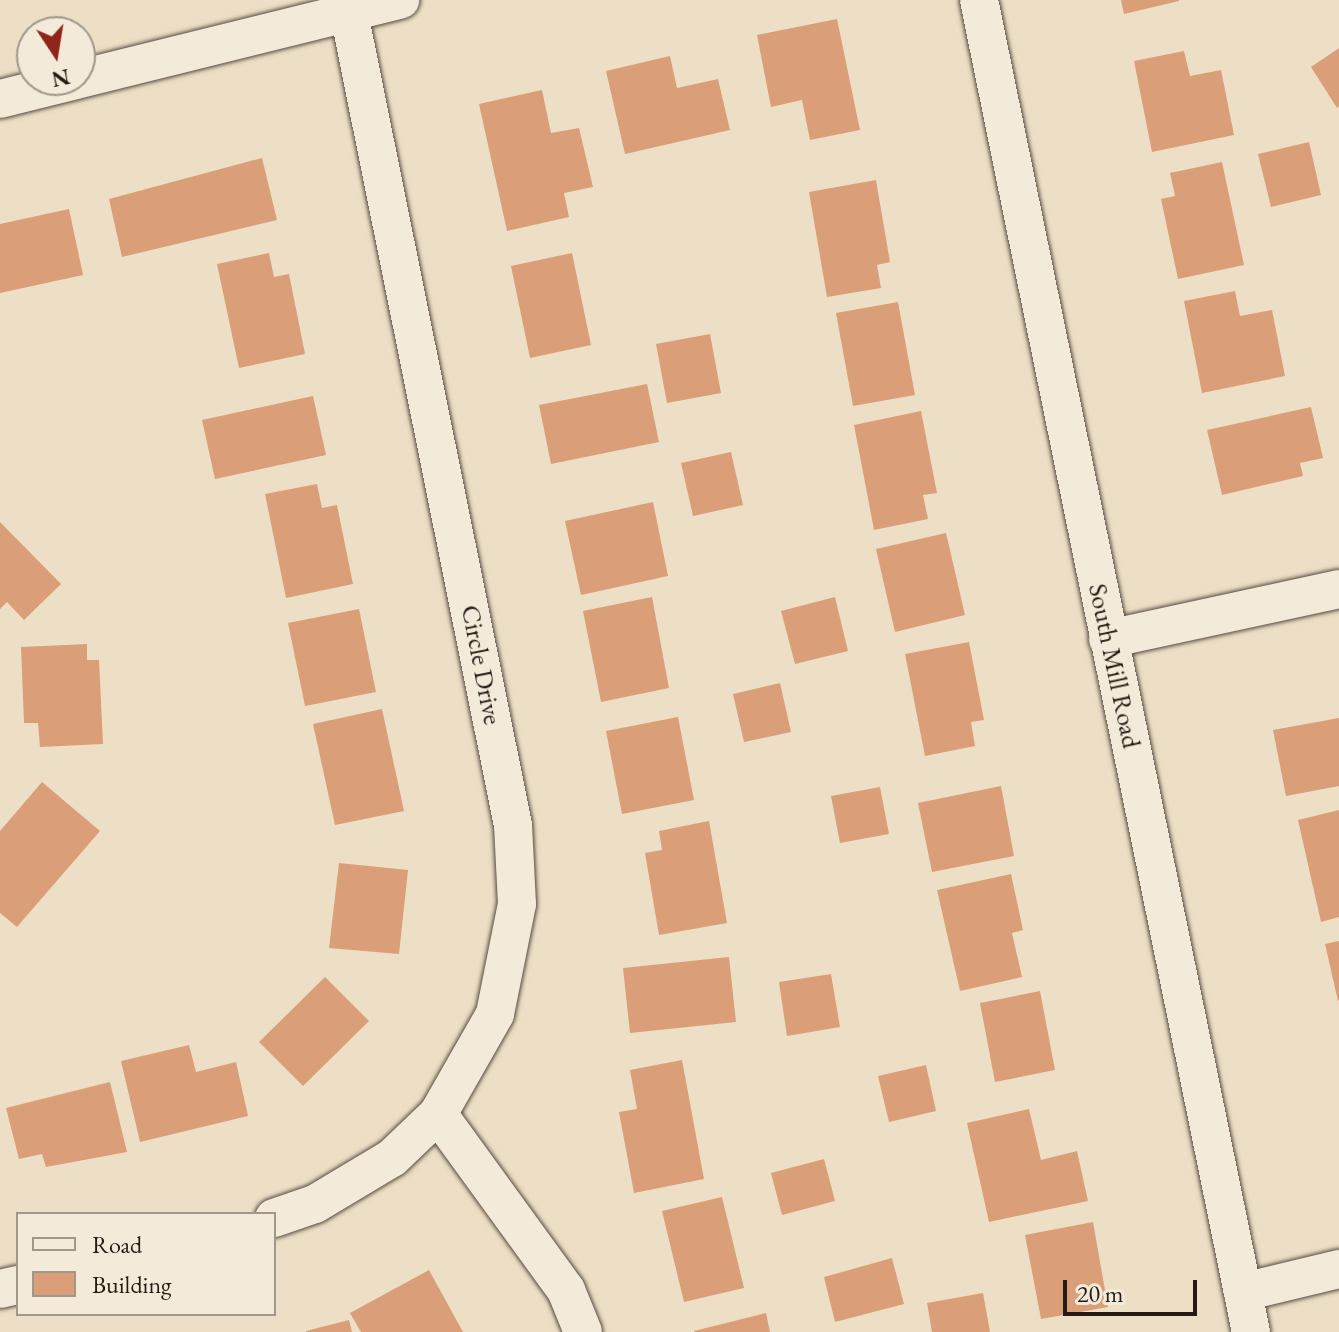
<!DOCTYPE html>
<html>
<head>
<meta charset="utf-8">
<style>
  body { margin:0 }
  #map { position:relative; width:1339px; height:1332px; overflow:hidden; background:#ecdfc5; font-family:"EB Garamond",serif }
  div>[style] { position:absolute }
  .building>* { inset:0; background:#da9f78 }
  .roads { filter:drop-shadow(0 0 2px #584b41) drop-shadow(0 0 2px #584b41) }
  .street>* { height:38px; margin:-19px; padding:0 19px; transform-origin:19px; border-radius:19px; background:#f3ead9 }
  span { translate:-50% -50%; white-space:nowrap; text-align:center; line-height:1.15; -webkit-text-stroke:6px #f3ead9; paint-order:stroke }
  .street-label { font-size:26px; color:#261a15 }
  .legend { position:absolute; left:16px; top:1212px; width:260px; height:104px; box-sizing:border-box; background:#f3ead9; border:2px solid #a1978b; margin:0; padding:10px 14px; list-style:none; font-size:24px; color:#261a15 }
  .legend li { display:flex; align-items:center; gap:16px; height:40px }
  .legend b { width:40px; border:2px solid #a1978b }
  .north { position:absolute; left:16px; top:16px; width:80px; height:80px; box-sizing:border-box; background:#f3ead9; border:2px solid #a1978b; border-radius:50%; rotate:168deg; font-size:22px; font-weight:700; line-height:32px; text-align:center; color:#261a15 }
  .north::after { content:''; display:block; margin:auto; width:28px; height:36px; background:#8f2418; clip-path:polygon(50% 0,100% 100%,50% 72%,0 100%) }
  .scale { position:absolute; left:1063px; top:1280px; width:134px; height:36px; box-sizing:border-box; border:4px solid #261a15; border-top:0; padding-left:10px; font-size:24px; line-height:28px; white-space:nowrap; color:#261a15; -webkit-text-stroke:6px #f3ead9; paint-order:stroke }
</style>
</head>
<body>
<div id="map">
  <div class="building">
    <div style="clip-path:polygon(1121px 0,1179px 0,1179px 1px,1124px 14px)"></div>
    <div style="clip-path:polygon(837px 19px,860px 130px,810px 140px,802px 100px,771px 107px,757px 35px)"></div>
    <div style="clip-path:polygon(1339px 48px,1339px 106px,1337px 108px,1311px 67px)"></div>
    <div style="clip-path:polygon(1184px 51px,1190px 76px,1221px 70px,1234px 135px,1152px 152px,1134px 61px)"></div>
    <div style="clip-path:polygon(670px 56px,677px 88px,718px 79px,730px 130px,625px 154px,606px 71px)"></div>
    <div style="clip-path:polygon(542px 90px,551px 133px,579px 128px,593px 187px,564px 193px,569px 217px,507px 231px,479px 104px)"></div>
    <div style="clip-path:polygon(1309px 142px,1321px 195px,1271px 207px,1258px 154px)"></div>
    <div style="clip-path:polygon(262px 158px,277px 220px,122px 257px,109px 199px)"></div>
    <div style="clip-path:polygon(1222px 162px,1244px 265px,1178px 279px,1161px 199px,1175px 196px,1170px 173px)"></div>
    <div style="clip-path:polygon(876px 180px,890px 262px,877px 265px,881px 288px,827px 297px,809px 192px)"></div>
    <div style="clip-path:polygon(69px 209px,83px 275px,0 293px,0 224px)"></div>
    <div style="clip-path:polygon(269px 253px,274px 277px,289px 274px,305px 354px,239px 368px,217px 264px)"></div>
    <div style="clip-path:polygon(572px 253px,591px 345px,530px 358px,511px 266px)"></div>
    <div style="clip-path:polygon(1235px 291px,1240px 316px,1272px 310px,1285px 376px,1202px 393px,1184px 301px)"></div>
    <div style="clip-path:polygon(898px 302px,915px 395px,853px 406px,836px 313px)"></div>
    <div style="clip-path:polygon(710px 334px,721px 393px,667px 403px,656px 344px)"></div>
    <div style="clip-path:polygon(647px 384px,659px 442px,551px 464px,539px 405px)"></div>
    <div style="clip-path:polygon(313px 396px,326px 455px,215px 479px,202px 420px)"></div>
    <div style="clip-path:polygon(1311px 407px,1323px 458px,1300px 463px,1303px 476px,1222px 495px,1207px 430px)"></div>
    <div style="clip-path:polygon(921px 411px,937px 493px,923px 495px,928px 519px,874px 530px,854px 425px)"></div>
    <div style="clip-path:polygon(731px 452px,743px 505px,693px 516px,681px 463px)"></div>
    <div style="clip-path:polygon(317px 484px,322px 508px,337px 505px,353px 584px,286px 598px,265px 494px)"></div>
    <div style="clip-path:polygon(653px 502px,668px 576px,581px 595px,565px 521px)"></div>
    <div style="clip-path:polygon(0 522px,61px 584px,24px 620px,7px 602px,0 609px)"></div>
    <div style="clip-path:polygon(946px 533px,965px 615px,895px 632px,876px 549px)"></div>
    <div style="clip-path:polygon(652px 597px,669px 688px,601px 702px,583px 611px)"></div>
    <div style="clip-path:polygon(835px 597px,848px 651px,795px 664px,781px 611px)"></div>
    <div style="clip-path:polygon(359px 609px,376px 692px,305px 706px,288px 623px)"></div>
    <div style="clip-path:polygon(969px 642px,984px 720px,971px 722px,975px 746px,925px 756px,905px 654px)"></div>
    <div style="clip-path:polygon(87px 644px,87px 660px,99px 660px,103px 744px,40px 747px,38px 723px,24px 723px,21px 647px)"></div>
    <div style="clip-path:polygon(780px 683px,791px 732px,744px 742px,733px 694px)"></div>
    <div style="clip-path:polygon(382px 709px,404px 811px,335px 825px,313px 724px)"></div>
    <div style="clip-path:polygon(678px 717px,694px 800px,622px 814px,606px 731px)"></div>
    <div style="clip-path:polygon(1339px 718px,1339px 786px,1286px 796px,1273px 730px)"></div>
    <div style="clip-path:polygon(42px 782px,100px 831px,17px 927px,0 913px,0 831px)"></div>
    <div style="clip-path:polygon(1001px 786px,1014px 856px,932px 872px,918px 803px)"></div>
    <div style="clip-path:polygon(880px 787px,889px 834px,840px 843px,831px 796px)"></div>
    <div style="clip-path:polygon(1339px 810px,1339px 917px,1321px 922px,1298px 820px)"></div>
    <div style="clip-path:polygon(709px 821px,727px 923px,659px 935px,645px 853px,662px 850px,659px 831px)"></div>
    <div style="clip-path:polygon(339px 863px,408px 870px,399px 954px,329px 948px)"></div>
    <div style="clip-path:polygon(1011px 874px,1023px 930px,1012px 933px,1022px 977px,960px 991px,937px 890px)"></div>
    <div style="clip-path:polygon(1339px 941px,1339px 1000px,1338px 1001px,1325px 944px)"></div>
    <div style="clip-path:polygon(729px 957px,736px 1022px,630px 1033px,623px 968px)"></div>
    <div style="clip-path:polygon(831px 974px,840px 1027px,787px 1036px,779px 982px)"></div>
    <div style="clip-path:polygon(325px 977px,369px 1021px,303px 1086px,259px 1042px)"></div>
    <div style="clip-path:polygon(1040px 991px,1055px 1070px,995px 1082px,980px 1003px)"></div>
    <div style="clip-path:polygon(189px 1045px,196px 1072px,236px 1062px,248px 1116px,140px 1142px,121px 1061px)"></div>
    <div style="clip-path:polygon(682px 1060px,704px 1179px,634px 1193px,619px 1112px,637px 1109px,630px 1070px)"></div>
    <div style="clip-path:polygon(926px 1065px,936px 1111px,889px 1122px,878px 1076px)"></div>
    <div style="clip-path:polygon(110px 1082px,127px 1152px,46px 1167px,42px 1154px,19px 1159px,6px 1108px)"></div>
    <div style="clip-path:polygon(1029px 1109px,1041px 1160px,1077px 1151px,1088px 1201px,989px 1222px,967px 1123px)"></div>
    <div style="clip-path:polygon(824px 1159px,835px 1201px,782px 1215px,771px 1173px)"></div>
    <div style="clip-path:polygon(722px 1197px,744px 1288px,684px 1302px,662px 1211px)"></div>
    <div style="clip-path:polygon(1093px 1222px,1108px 1307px,1041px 1319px,1025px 1235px)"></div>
    <div style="clip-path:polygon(892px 1258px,904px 1304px,835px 1322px,824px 1277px)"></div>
    <div style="clip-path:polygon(429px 1270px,463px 1332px,361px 1332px,350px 1313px)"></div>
    <div style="clip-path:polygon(983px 1293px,990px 1332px,932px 1332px,927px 1303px)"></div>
    <div style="clip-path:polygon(766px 1313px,770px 1332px,694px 1332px,694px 1331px)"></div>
    <div style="clip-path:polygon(349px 1320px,352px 1332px,306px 1332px,306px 1331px)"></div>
  </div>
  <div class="roads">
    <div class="street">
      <div style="left:979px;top:0;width:1359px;rotate:78.46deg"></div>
      <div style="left:80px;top:79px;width:330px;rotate:-13.9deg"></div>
      <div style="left:0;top:99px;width:78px;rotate:-14deg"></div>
      <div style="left:1108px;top:639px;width:236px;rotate:-12.2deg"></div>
      <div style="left:438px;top:1114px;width:218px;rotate:54deg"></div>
      <div style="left:566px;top:1290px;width:45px;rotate:68deg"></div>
      <div style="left:274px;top:1218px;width:43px;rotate:-18.9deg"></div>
      <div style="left:315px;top:1204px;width:90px;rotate:-30.9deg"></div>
      <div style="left:392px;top:1158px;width:64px;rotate:-43.7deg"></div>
      <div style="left:438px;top:1114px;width:115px;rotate:-60.3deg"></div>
      <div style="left:495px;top:1014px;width:112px;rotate:-78.7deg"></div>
      <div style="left:517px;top:904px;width:79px;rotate:-92.9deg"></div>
      <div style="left:513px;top:825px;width:828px;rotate:-101.42deg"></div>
      <div style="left:0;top:1289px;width:18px;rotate:-13deg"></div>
      <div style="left:1243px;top:1292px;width:99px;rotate:-13.5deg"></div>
    </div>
  </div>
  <div class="street-label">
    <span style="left:481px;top:665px;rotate:79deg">Circle Drive</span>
    <span style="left:1114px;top:666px;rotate:78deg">South Mill Road</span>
  </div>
  <ul class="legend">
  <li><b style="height:10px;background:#f3ead9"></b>Road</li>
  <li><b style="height:22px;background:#da9f78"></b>Building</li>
  </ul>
  <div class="north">N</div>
  <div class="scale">20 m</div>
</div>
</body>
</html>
